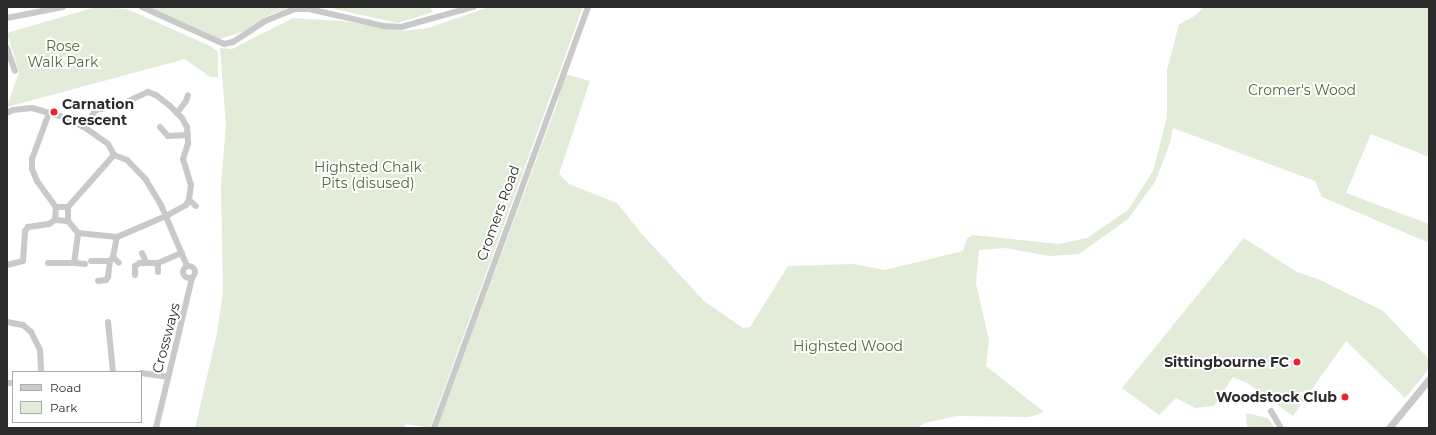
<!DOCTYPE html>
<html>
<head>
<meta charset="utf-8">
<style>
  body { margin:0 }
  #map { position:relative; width:1436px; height:435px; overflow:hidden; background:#fff; font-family:Montserrat,sans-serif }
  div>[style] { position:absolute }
  .green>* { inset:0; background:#e2ecd8 }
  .minor>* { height:6px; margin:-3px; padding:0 3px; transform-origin:3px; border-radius:3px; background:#c9c9c9 }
  .minor>.ring { margin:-3px; padding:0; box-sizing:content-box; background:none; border:6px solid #c9c9c9; border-radius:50% }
  .tertiary>* { height:7px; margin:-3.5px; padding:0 3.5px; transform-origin:3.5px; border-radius:3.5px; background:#c9c9c9 }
  .dots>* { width:11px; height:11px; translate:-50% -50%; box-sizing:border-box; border:2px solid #fff; border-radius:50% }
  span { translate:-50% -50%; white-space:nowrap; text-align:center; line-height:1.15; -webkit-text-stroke:4px #fff; paint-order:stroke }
  .park-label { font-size:14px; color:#4f6b36 }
  .poi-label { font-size:14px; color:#2c2c2c; font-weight:700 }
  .left { translate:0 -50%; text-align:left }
  .right { translate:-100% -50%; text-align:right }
  .street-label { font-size:14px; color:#2c2c2c }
  .frame { position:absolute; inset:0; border:8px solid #2c2c2c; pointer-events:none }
  .legend { position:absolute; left:12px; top:371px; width:130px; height:52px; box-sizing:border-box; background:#fff; border:1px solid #ababab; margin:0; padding:5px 7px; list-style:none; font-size:12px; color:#2c2c2c }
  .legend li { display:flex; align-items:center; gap:8px; height:20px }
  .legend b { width:20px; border:1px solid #ababab }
</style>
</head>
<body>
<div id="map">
  <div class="green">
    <div style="clip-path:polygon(96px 7px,127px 9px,210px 46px,218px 52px,218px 77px,210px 77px,185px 59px,7px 107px,19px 72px,7px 33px)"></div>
    <div style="clip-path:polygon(148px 7px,290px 7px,269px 15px,248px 30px,217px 40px)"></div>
    <div style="clip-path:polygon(326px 7px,430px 7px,433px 12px,398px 23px)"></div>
    <div style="clip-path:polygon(489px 7px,583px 7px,430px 428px,406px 424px,404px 428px,195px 428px,217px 333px,223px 293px,221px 185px,226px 125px,220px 48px,232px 49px,293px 18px,342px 21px,403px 31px,428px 28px)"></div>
    <div style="clip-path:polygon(1204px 7px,1429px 7px,1429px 157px,1371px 134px,1346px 193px,1429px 224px,1429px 243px,1322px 197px,1315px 181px,1173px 128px,1170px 143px,1155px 182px,1128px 219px,1079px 254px,1049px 256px,1005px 248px,979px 250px,976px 284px,989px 340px,986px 366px,1044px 412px,1029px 417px,956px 416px,925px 423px,917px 428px,437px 428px,557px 104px,565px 74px,590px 81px,559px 174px,569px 184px,617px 203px,640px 232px,704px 301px,743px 328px,750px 327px,788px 266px,853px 264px,885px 270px,963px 251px,967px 239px,973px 235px,1058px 244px,1087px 238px,1128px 210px,1153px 171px,1167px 117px,1167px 70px,1179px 24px,1193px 17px)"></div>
    <div style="clip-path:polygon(1244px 238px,1297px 272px,1318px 279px,1383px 311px,1429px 359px,1429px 369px,1405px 398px,1346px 341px,1293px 416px,1247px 383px,1233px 377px,1214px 406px,1195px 408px,1176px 398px,1159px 415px,1122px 388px)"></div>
    <div style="clip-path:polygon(1246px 413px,1268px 418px,1275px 428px,1247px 428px)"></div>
  </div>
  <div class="minor">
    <div style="left:142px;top:7px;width:90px;rotate:24.3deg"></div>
    <div style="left:224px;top:44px;width:9px;rotate:-13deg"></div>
    <div style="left:233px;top:42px;width:38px;rotate:-33deg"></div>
    <div style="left:265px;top:21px;width:31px;rotate:-22deg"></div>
    <div style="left:294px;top:9px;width:15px"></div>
    <div style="left:309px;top:9px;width:77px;rotate:12.8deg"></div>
    <div style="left:384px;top:26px;width:17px;rotate:3deg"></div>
    <div style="left:401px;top:27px;width:75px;rotate:-15.5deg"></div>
    <div style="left:7px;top:18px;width:57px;rotate:-11.1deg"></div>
    <div style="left:7px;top:48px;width:24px;rotate:71deg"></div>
    <div style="left:7px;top:113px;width:7px;rotate:-27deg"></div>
    <div style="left:13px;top:110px;width:19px;rotate:-6deg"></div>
    <div style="left:32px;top:108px;width:29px;rotate:16deg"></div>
    <div style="left:60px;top:116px;width:26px;rotate:25deg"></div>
    <div style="left:84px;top:127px;width:29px;rotate:35deg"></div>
    <div style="left:108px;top:144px;width:13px;rotate:61deg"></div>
    <div style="left:114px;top:155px;width:14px;rotate:21deg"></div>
    <div style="left:127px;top:160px;width:28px;rotate:46deg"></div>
    <div style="left:146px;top:180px;width:29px;rotate:59deg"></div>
    <div style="left:161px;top:205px;width:66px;rotate:66.9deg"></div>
    <div style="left:49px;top:113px;width:49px;rotate:110.3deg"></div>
    <div style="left:32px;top:159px;width:10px;rotate:90deg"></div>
    <div style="left:32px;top:169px;width:13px;rotate:67deg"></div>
    <div style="left:37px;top:181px;width:32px;rotate:54deg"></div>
    <div style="left:56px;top:207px;width:12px"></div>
    <div style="left:177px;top:113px;width:15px;rotate:-53deg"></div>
    <div style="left:186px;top:101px;width:6px;rotate:-72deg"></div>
    <div style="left:84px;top:127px;width:21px;rotate:-55deg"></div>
    <div style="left:96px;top:110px;width:25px;rotate:-12deg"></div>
    <div style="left:120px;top:105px;width:31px;rotate:-25deg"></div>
    <div style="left:148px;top:92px;width:9px;rotate:21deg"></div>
    <div style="left:156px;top:95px;width:18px;rotate:38deg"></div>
    <div style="left:170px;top:106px;width:17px;rotate:45deg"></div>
    <div style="left:182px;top:118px;width:10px;rotate:61deg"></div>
    <div style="left:187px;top:127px;width:16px;rotate:86deg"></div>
    <div style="left:188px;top:143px;width:17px;rotate:107deg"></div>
    <div style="left:183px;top:159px;width:27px;rotate:73deg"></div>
    <div style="left:191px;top:185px;width:15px;rotate:98deg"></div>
    <div style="left:189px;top:200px;width:6px;rotate:121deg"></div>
    <div style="left:186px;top:205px;width:23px;rotate:151deg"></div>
    <div style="left:166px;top:216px;width:53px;rotate:156.8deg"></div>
    <div style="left:160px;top:127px;width:12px;rotate:48deg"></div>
    <div style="left:168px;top:136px;width:20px;rotate:-3deg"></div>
    <div style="left:189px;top:200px;width:9px;rotate:41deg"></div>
    <div style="left:56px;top:207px;width:13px;rotate:94deg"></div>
    <div style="left:55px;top:220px;width:13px;rotate:4deg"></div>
    <div style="left:68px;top:207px;width:69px;rotate:-48.5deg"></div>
    <div style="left:78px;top:233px;width:39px;rotate:6deg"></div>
    <div style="left:142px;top:253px;width:10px;rotate:66deg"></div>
    <div style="left:113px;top:257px;width:8px;rotate:45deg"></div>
    <div style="left:91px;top:261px;width:19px"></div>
    <div style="left:110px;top:261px;width:5px;rotate:-53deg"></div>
    <div style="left:113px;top:257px;width:20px;rotate:-79deg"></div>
    <div style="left:48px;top:263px;width:26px"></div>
    <div style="left:74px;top:263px;width:30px;rotate:-82deg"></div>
    <div style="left:78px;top:233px;width:16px;rotate:-130deg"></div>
    <div style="left:68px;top:221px;width:14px;rotate:-90deg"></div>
    <div style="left:74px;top:263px;width:11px;rotate:5deg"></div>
    <div style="left:158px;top:263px;width:9px;rotate:90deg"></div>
    <div style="left:7px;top:265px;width:16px;rotate:-14deg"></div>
    <div style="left:23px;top:261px;width:30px;rotate:-86deg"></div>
    <div style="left:25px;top:231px;width:5px;rotate:-53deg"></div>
    <div style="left:28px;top:227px;width:21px;rotate:-8deg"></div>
    <div style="left:49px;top:224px;width:7px;rotate:-34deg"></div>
    <div class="ring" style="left:183px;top:266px;width:6px;height:6px"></div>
    <div style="left:135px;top:275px;width:9px;rotate:-90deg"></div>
    <div style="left:135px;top:266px;width:6px;rotate:-31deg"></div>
    <div style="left:140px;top:263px;width:18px"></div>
    <div style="left:158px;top:263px;width:26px;rotate:-23deg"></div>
    <div style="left:98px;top:281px;width:8px;rotate:-7deg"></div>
    <div style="left:106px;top:280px;width:4px;rotate:-56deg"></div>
    <div style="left:108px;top:277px;width:16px;rotate:-83deg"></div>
    <div style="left:7px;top:322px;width:16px;rotate:11deg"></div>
    <div style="left:23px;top:325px;width:11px;rotate:41deg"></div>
    <div style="left:31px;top:332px;width:20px;rotate:63deg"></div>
    <div style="left:40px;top:350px;width:22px;rotate:87deg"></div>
    <div style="left:108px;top:322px;width:50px;rotate:84.3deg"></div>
    <div style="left:141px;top:373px;width:27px;rotate:8deg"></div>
    <div style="left:7px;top:383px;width:6px"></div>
    <div style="left:1271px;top:411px;width:20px;rotate:60deg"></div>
    <div style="left:156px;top:428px;width:154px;rotate:-76.5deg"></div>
    <div style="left:434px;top:428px;width:448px;rotate:-69.9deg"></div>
  </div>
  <div class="tertiary">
    <div style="left:1389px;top:428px;width:63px;rotate:-50.8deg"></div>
  </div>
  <div class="dots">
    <div style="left:54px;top:112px;background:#f41d2d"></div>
    <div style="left:1297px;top:362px;background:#f41d2d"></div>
    <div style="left:1345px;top:397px;background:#f41d2d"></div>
  </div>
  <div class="park-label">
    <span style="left:63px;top:54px">Rose<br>Walk Park</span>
    <span style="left:1302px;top:90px">Cromer's Wood</span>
    <span style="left:368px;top:175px">Highsted Chalk<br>Pits (disused)</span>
    <span style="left:848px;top:346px">Highsted Wood</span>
  </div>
  <div class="poi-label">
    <span class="left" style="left:62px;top:112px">Carnation<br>Crescent</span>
    <span class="right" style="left:1289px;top:362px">Sittingbourne FC</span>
    <span class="right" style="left:1337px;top:397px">Woodstock Club</span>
  </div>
  <div class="street-label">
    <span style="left:498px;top:213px;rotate:-70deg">Cromers Road</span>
    <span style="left:166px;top:338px;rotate:-75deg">Crossways</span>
  </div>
  <div class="frame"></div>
  <ul class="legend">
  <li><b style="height:5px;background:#c9c9c9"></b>Road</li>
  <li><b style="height:11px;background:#e2ecd8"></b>Park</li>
  </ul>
</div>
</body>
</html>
